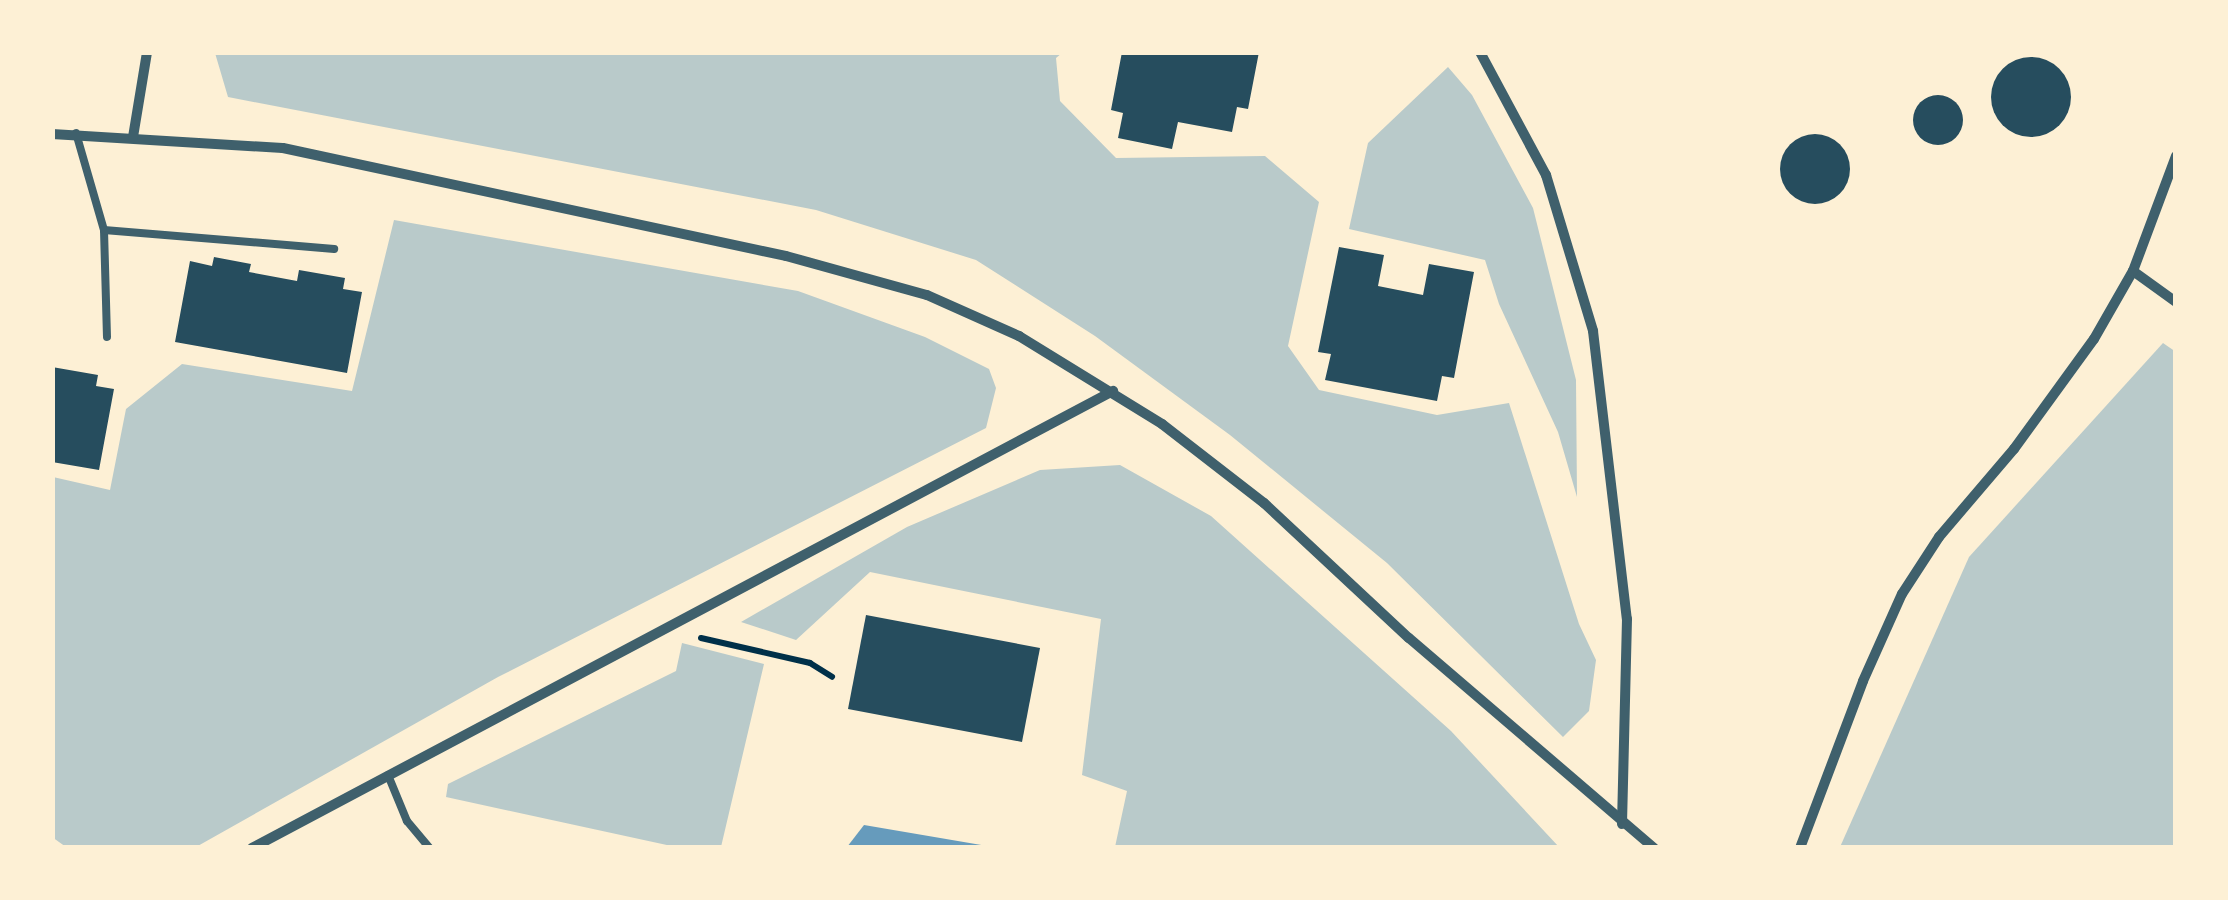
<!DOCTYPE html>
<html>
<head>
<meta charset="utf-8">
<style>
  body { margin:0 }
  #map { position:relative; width:2228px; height:900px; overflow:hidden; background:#fdf0d5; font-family:"Fira Sans Condensed",sans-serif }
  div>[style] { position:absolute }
  .green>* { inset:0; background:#b9caca }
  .water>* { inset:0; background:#669bbc }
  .building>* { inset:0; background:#264d5e }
  .round { border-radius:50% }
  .path>* { height:6px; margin:-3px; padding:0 3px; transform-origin:3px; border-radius:3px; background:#003049 }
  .service>* { height:8px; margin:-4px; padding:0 4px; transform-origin:4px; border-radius:4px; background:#3f606c }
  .minor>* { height:10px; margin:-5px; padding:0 5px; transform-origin:5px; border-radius:5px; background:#3f606c }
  span { translate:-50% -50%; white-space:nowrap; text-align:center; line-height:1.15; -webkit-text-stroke:9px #fdf0d5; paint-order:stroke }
  .frame { position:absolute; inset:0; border:55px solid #fdf0d5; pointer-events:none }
</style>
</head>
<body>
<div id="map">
  <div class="green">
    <div style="clip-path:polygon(215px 53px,1062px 53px,1056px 58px,1060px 101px,1116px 158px,1265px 156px,1319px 202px,1288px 346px,1319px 390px,1437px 415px,1509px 403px,1579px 624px,1596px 660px,1589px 711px,1563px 737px,1387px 563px,1230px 435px,1095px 336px,976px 260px,816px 210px,228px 97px)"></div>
    <div style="clip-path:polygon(1448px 67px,1472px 95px,1533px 208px,1576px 380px,1577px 497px,1558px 432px,1499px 304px,1485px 260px,1349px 229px,1368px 143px)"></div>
    <div style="clip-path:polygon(394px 220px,798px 291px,925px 337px,989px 369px,996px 388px,986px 428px,498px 677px,196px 847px,66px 847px,52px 837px,53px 477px,110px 490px,126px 409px,182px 364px,352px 391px)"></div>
    <div style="clip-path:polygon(2163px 343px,2176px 352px,2175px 847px,1840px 847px,1969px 557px)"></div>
    <div style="clip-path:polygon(1120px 465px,1211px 516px,1451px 731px,1559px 847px,1115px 847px,1127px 791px,1082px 775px,1101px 619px,870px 572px,796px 640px,741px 622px,907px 527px,1040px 470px)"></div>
    <div style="clip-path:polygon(682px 643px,764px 664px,721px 847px,676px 847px,446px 797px,448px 784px,676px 671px)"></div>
  </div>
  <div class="water">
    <div style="clip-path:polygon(864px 825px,993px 847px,847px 847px)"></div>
  </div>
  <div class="building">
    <div style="clip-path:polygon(1122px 52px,1259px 52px,1248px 109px,1237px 107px,1232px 132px,1178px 122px,1172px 149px,1118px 138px,1123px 113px,1111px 110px)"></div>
    <div class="round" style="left:1991px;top:57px;width:80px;height:80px"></div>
    <div class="round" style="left:1913px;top:95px;width:50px;height:50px"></div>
    <div class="round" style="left:1780px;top:134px;width:70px;height:70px"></div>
    <div style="clip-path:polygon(1339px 247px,1384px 255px,1378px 286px,1423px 295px,1429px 264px,1474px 272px,1454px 378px,1442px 376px,1437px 401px,1325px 380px,1331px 354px,1318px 352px)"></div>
    <div style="clip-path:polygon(214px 257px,251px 264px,249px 272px,297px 281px,299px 270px,345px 278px,343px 289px,362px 292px,347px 373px,175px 342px,190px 261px,212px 266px)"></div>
    <div style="clip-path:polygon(52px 367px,98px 375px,96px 386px,114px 389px,99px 470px,52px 462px)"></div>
    <div style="clip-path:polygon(866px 615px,1040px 648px,1022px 742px,848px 709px)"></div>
  </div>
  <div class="path">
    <div style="left:701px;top:638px;width:112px;rotate:12.9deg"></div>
    <div style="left:810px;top:663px;width:26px;rotate:32deg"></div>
  </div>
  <div class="service">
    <div style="left:76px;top:133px;width:101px;rotate:73.9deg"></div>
    <div style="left:104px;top:230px;width:107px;rotate:88.4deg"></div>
    <div style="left:104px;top:230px;width:231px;rotate:4.7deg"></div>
    <div style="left:388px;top:775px;width:50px;rotate:67.6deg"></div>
    <div style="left:407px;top:821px;width:35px;rotate:50deg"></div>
  </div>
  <div class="minor">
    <div style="left:1480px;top:52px;width:140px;rotate:61.8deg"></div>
    <div style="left:1546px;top:175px;width:163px;rotate:73.2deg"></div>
    <div style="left:1593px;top:331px;width:290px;rotate:83.3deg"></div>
    <div style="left:1627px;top:619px;width:205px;rotate:91.4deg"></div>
    <div style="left:52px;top:134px;width:231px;rotate:3.5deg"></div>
    <div style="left:283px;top:148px;width:514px;rotate:12.12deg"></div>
    <div style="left:786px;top:256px;width:146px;rotate:15.5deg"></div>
    <div style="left:927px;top:295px;width:101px;rotate:24deg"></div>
    <div style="left:1019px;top:336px;width:168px;rotate:31.6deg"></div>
    <div style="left:1162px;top:424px;width:129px;rotate:37.8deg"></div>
    <div style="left:1264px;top:503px;width:198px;rotate:43deg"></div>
    <div style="left:1409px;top:638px;width:323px;rotate:40.6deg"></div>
    <div style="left:133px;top:137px;width:86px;rotate:-80.6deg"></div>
    <div style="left:2133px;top:271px;width:53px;rotate:35.8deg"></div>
    <div style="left:252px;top:848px;width:975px;rotate:-27.96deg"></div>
    <div style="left:1800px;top:848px;width:178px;rotate:-69.3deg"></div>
    <div style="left:1863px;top:681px;width:95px;rotate:-65.9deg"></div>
    <div style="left:1902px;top:594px;width:68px;rotate:-57deg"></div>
    <div style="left:1939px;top:537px;width:116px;rotate:-49.6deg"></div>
    <div style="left:2014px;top:449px;width:136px;rotate:-54deg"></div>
    <div style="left:2094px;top:339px;width:78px;rotate:-60.2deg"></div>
    <div style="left:2133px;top:271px;width:123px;rotate:-69.5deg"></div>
  </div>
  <div class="frame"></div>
</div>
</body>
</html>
